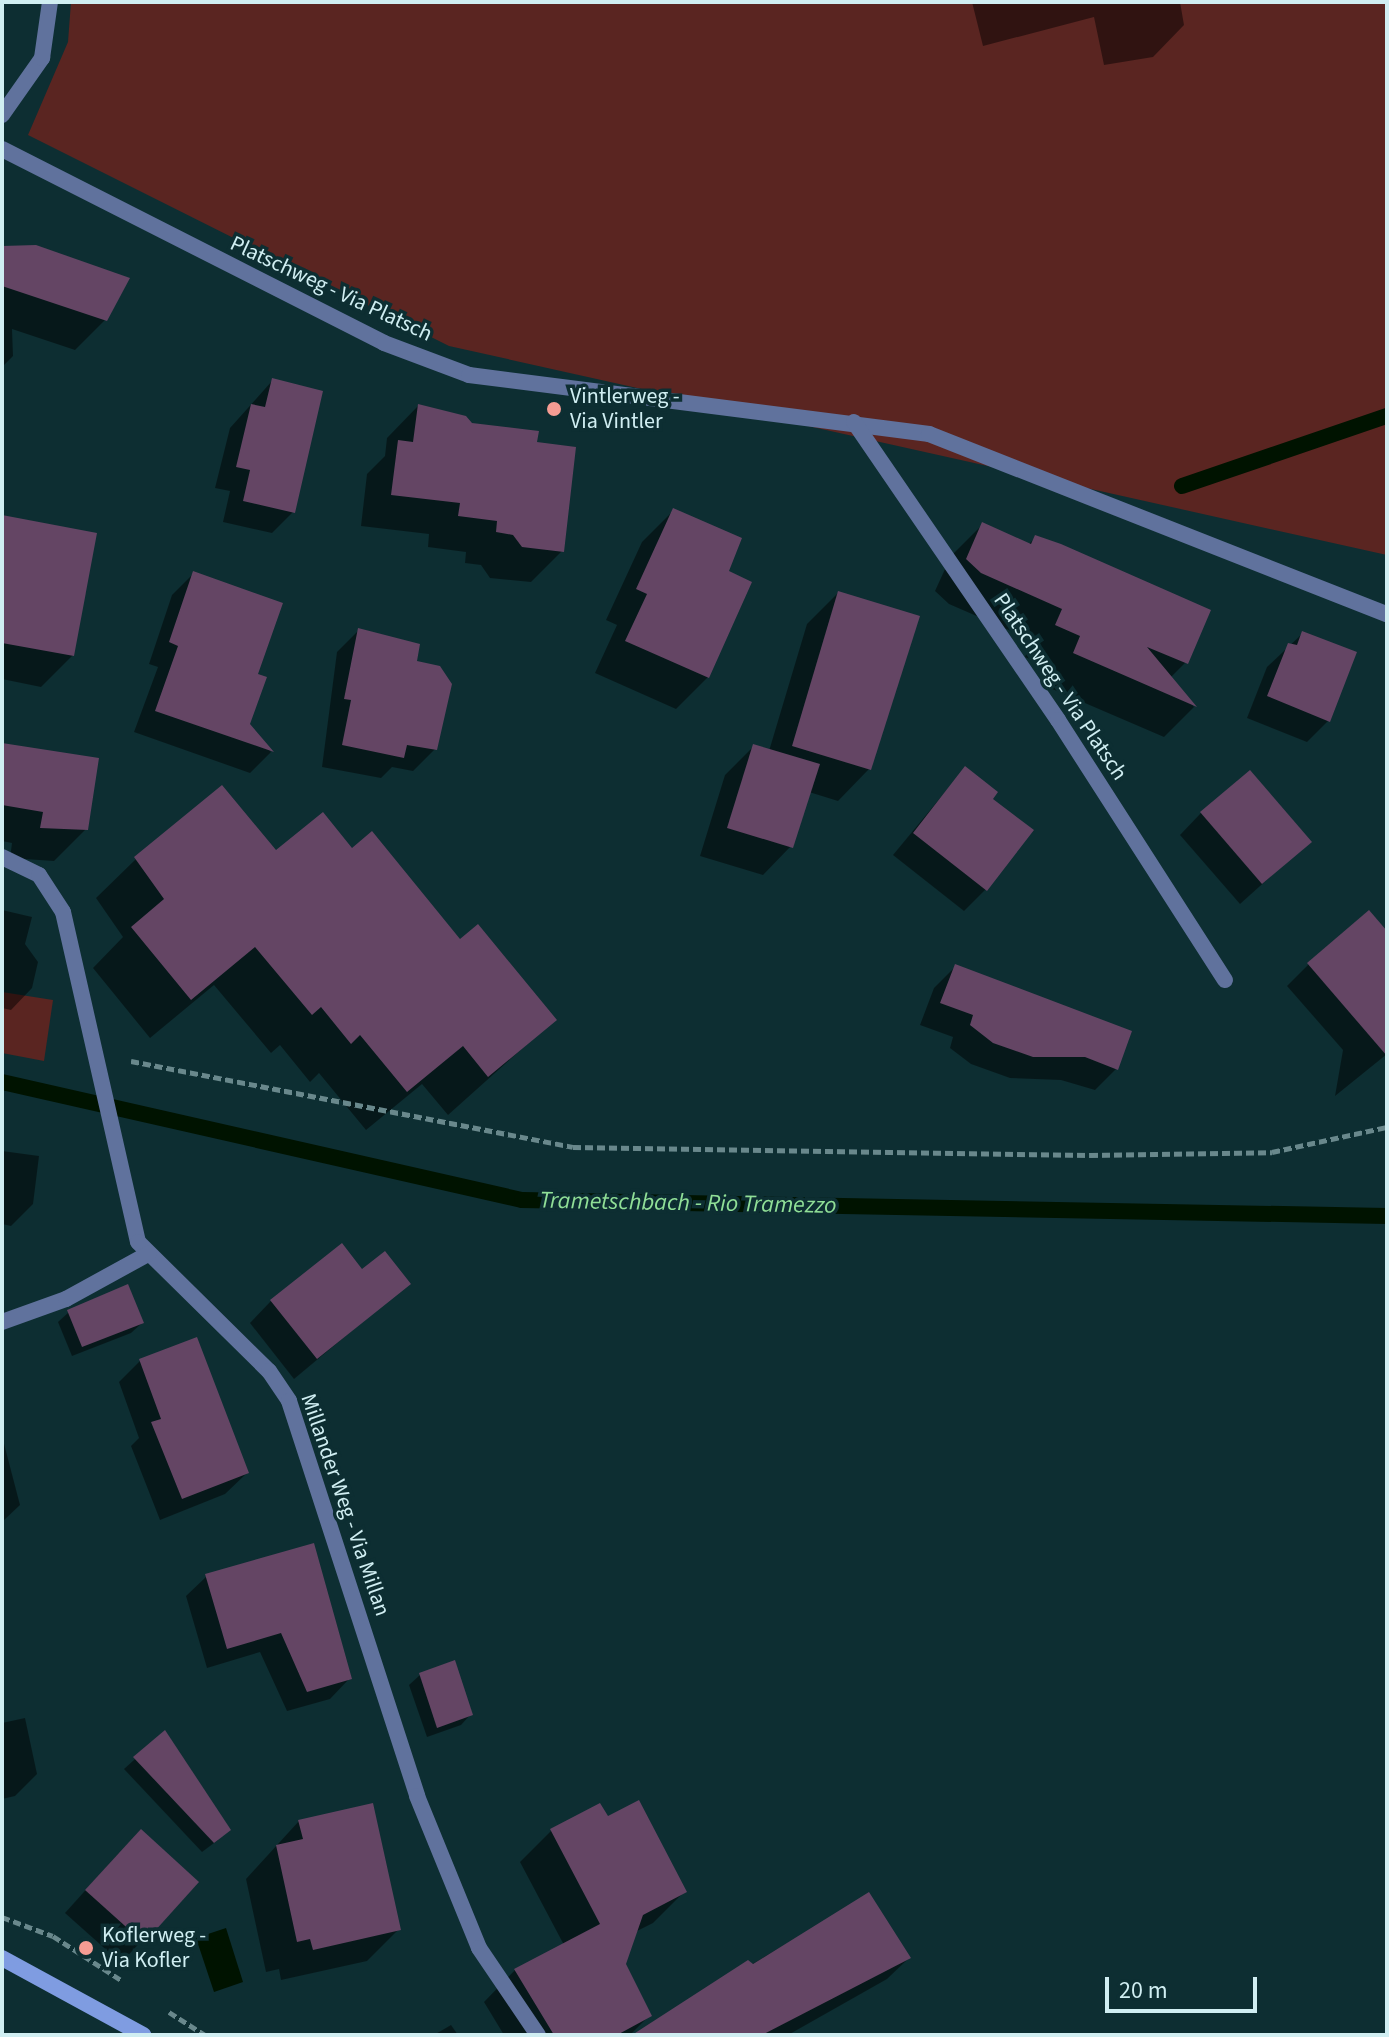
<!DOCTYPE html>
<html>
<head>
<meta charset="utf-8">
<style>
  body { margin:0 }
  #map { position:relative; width:1389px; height:2037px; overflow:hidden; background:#0d2e32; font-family:"Source Sans 3",sans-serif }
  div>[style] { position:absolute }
  .green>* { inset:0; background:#5a2521 }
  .water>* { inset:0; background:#001300 }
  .shadow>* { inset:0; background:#0007 }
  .stream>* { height:16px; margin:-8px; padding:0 8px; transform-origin:8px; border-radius:8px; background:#001300 }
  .building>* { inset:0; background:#644564 }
  .path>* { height:5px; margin-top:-2.5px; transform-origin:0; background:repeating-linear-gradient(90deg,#69888c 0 8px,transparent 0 12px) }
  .street>* { height:16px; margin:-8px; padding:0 8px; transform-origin:8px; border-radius:8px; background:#60729d }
  .secondary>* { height:16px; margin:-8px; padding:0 8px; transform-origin:8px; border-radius:8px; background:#7f9ce1 }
  .dots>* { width:22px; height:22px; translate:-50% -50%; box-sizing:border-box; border:4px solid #0d2e32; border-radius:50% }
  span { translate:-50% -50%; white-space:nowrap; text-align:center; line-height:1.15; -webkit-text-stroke:7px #0d2e32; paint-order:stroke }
  .street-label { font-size:22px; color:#d0eef2 }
  .poi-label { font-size:22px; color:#d0eef2 }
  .left { translate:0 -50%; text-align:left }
  .water-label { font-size:24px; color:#90df97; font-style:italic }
  .frame { position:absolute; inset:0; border:4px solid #d0eef2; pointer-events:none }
  .scale { position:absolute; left:1105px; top:1977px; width:152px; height:36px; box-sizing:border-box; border:4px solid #d0eef2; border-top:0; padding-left:10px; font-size:24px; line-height:28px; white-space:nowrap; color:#d0eef2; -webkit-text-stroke:6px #0d2e32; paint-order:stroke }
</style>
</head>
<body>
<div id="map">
  <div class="green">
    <div style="clip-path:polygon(71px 2px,1387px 2px,1387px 555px,449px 346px,28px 135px,68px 42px)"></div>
    <div style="clip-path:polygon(2px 992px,53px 1000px,44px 1061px,2px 1053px)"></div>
  </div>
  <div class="water">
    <div style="clip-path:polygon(226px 1928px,243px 1982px,214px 1992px,196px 1938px)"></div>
  </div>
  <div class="shadow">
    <div style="clip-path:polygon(972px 2px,1180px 2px,1184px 25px,1153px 57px,1104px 65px,1094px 17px,983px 46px)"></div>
    <div style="clip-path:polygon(2px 248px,105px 320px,75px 350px,12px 329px,13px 356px,2px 367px)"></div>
    <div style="clip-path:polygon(272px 381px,293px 512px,272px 533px,223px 522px,230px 491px,215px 488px,230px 428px)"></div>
    <div style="clip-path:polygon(418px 406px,535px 444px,562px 551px,531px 582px,490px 578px,481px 565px,465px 563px,466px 552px,428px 547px,429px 534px,361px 526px,367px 474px,385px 456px,387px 438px)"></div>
    <div style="clip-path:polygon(674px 510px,726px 572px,708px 677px,676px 709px,595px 673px,617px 625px,606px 620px,642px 542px)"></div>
    <div style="clip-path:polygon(2px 517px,73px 655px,41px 687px,2px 679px)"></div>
    <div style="clip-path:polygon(982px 525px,1028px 545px,1036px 537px,1186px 662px,1170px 678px,1194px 707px,1164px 737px,1043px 685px,1050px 668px,1025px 657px,1032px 640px,949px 604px,935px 591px,951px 556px)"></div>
    <div style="clip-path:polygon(194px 573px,256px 675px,248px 724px,271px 752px,250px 773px,134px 732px,158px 667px,149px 664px,172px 595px)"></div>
    <div style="clip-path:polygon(838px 593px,869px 769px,838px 801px,809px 792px,791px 846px,763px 875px,700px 856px,725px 775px,754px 746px,769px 751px,807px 624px)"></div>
    <div style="clip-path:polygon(359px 630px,415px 662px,435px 749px,413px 771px,392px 767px,381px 778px,322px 767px,337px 652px)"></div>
    <div style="clip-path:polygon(1303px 633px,1328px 721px,1307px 742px,1247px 718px,1267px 667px)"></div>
    <div style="clip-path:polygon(2px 745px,86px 829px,54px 861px,10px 858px,12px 843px,2px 841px)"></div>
    <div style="clip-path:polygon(965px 768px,990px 799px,986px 889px,964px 911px,893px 855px)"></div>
    <div style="clip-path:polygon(1201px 813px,1309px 842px,1240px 904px,1180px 835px)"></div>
    <div style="clip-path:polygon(352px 851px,554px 1020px,448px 1115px,422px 1084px,366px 1130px,319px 1073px,310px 1082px,280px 1045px,271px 1053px,214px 985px,150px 1038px,93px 968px,123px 937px,96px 898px,136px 859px)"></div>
    <div style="clip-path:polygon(2px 910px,32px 917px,25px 944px,38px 962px,32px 988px,11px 1010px,2px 1008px)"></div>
    <div style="clip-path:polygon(1387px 934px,1387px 1054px,1335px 1096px,1343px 1050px,1287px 986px,1309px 964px)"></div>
    <div style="clip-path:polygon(956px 966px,1116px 1069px,1095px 1090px,1061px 1080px,1010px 1078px,971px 1064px,950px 1048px,953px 1037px,920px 1025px,934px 988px)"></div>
    <div style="clip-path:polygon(2px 1151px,39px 1156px,33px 1204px,11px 1226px,2px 1224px)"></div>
    <div style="clip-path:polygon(409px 1283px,294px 1379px,250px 1323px,271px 1301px)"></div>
    <div style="clip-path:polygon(69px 1312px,142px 1323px,131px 1333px,72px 1356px,58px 1322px)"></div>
    <div style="clip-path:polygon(140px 1361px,247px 1473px,225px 1494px,160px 1520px,131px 1446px,139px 1438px,119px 1382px)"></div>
    <div style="clip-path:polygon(2px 1436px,20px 1505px,2px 1522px)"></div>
    <div style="clip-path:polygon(207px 1576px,350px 1678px,330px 1699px,287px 1711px,260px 1652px,207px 1668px,186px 1596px)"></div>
    <div style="clip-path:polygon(420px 1675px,471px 1714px,461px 1725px,427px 1737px,409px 1685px)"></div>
    <div style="clip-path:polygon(25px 1718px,37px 1774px,15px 1796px,2px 1799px,2px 1723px)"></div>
    <div style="clip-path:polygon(164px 1733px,218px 1840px,202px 1852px,124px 1769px)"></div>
    <div style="clip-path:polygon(607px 1819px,685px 1891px,653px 1923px,635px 1932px,624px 1964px,649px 2016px,630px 2035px,504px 2035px,484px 2002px,515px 1970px,564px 1945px,520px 1862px,551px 1831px)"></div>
    <div style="clip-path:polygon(299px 1821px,399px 1929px,367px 1961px,281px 1980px,279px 1969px,266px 1972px,246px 1879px)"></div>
    <div style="clip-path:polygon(119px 1853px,196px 1882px,121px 1963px,65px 1913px)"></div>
    <div style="clip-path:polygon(869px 1895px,909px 1958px,887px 1979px,788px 2035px,647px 2035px,668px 2014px)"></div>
    <div style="clip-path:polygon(451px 2025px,458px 2035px,434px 2035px)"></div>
  </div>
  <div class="stream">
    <div style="left:1182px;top:486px;width:217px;rotate:-18.9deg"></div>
    <div style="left:2px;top:1082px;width:533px;rotate:12.79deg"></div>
    <div style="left:522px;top:1200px;width:865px;rotate:1.06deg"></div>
  </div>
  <div class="building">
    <div style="clip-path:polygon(36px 245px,130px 278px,107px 321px,2px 286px,2px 246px)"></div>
    <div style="clip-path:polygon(272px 378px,323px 391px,295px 513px,243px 501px,250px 470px,236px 467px,251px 404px,265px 407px)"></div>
    <div style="clip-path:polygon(418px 404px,466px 416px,472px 423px,539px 431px,537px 442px,576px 447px,564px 552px,522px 547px,513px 535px,496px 532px,497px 521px,458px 516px,460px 503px,391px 495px,398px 440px,413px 442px)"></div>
    <div style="clip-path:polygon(673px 508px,742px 538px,729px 571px,752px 582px,709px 678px,625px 641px,647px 594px,636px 589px)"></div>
    <div style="clip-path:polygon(2px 515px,97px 533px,74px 656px,2px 643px)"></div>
    <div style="clip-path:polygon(982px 522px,1031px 544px,1035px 535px,1061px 544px,1211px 610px,1188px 664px,1147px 647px,1197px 707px,1073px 653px,1080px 636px,1055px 625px,1062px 609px,981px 573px,966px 559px)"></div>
    <div style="clip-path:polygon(193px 571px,283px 603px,258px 674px,267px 677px,250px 724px,274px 752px,155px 711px,178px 646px,169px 642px)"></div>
    <div style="clip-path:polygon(838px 591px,920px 616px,871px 770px,792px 746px)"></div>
    <div style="clip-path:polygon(358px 628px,420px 644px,417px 661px,440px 666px,452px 684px,437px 750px,407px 745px,404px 758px,342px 745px,351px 700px,344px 699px)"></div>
    <div style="clip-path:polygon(1302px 631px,1357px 652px,1330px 722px,1267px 696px,1288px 643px,1297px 645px)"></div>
    <div style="clip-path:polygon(2px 743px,99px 758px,88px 830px,40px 828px,43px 812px,2px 805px)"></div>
    <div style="clip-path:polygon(753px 744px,820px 764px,793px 848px,727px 828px)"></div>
    <div style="clip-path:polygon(965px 766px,998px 792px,993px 799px,1034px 830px,987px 891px,913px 833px)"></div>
    <div style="clip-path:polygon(1250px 770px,1312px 842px,1262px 884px,1200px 812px)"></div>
    <div style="clip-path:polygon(222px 785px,276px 850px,323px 812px,352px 848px,372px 831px,460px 939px,478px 924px,557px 1020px,488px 1077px,463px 1046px,407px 1092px,360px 1035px,351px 1044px,321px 1007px,312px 1015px,255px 947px,191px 1000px,131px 927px,164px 899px,134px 857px)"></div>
    <div style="clip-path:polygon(1369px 910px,1387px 931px,1387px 1056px,1307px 963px)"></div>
    <div style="clip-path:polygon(955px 964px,1132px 1031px,1118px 1070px,1085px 1057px,1033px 1057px,993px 1043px,970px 1025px,973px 1015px,940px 1003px)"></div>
    <div style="clip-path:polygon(342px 1243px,362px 1269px,385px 1251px,411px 1284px,317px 1359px,270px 1300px)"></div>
    <div style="clip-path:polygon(128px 1284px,144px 1323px,82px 1347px,67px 1310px)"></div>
    <div style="clip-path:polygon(197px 1337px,249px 1473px,182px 1499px,151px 1422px,161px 1419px,139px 1359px)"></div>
    <div style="clip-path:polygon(314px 1543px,352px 1679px,307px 1692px,281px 1633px,227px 1649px,205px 1574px)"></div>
    <div style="clip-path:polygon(455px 1660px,473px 1715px,437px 1728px,419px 1673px)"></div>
    <div style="clip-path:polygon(165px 1730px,231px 1830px,214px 1843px,133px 1757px)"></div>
    <div style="clip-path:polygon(639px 1800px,687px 1892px,643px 1915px,626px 1964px,652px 2016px,617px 2035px,554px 2035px,514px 1969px,600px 1924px,550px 1829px,600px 1803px,608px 1816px)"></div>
    <div style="clip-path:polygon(373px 1803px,401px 1930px,313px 1950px,310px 1939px,297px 1942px,276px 1845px,303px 1839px,298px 1820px)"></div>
    <div style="clip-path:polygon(141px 1829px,199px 1882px,144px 1943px,85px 1890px)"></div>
    <div style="clip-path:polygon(869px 1892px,911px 1958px,762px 2035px,632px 2035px,748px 1960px,753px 1964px)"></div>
  </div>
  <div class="path">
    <div style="left:131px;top:1061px;width:450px;rotate:11deg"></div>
    <div style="left:573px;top:1147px;width:517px;rotate:0.89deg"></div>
    <div style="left:1090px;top:1155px;width:182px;rotate:-0.9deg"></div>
    <div style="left:1272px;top:1152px;width:118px;rotate:-12.3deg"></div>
    <div style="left:2px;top:1917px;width:54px;rotate:20.4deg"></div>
    <div style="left:53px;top:1936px;width:81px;rotate:32.9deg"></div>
    <div style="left:169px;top:2012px;width:43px;rotate:32.6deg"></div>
  </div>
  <div class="street">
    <div style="left:2px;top:115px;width:70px;rotate:-54.9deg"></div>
    <div style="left:42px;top:58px;width:57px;rotate:-81.9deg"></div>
    <div style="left:2px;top:149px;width:428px;rotate:26.9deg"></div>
    <div style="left:384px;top:343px;width:91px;rotate:20.6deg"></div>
    <div style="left:469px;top:375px;width:464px;rotate:7.3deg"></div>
    <div style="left:929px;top:434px;width:492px;rotate:21.5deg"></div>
    <div style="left:854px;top:422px;width:361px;rotate:55.6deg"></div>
    <div style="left:1058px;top:720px;width:309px;rotate:57.3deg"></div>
    <div style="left:2px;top:857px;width:41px;rotate:25.9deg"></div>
    <div style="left:39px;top:875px;width:44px;rotate:57deg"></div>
    <div style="left:63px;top:912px;width:338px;rotate:77.2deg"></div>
    <div style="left:138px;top:1242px;width:184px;rotate:44.6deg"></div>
    <div style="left:269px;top:1371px;width:36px;rotate:56deg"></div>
    <div style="left:289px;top:1401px;width:415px;rotate:72deg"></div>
    <div style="left:417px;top:1796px;width:164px;rotate:67.8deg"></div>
    <div style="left:479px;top:1948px;width:105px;rotate:55.9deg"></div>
    <div style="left:2px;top:1322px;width:68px;rotate:-19.8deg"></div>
    <div style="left:66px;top:1299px;width:94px;rotate:-28.8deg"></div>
  </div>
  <div class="secondary">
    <div style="left:2px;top:1958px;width:161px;rotate:28.6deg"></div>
  </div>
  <div class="dots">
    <div style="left:554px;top:409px;background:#f59c93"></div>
    <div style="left:86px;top:1948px;background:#f59c93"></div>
  </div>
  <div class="street-label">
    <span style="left:331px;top:289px;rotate:25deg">Platschweg - Via Platsch</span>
    <span style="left:1060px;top:687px;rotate:56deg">Platschweg - Via Platsch</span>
    <span style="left:345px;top:1505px;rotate:71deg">Millander Weg - Via Millan</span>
  </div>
  <div class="poi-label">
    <span class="left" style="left:570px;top:409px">Vintlerweg -<br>Via Vintler</span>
    <span class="left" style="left:102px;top:1948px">Koflerweg -<br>Via Kofler</span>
  </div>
  <div class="water-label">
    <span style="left:688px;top:1203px;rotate:1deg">Trametschbach - Rio Tramezzo</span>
  </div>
  <div class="frame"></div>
  <div class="scale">20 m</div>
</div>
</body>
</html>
